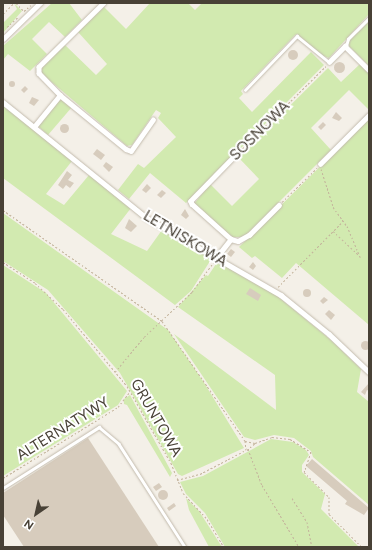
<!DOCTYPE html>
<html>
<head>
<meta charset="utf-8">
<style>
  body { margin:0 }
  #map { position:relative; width:372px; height:550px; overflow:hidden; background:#f4f0e8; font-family:Figtree,sans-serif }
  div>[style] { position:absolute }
  .green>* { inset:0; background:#d2eab0 }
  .building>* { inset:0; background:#d7ccbd }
  .round { border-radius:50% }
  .path>* { height:1px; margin-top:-0.5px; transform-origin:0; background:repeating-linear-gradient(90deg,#c3b39b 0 2px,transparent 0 4px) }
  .roads { filter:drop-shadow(0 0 1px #c3bbad) drop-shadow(0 0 1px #c3bbad) }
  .lane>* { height:2.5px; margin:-1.25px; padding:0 1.25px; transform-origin:1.25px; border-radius:1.25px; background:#fff }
  .street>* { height:4.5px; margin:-2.25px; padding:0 2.25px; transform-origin:2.25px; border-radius:2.25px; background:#fff }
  span { translate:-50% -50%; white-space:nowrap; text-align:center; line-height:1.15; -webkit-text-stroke:4px #fff; paint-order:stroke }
  .street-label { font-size:15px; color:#484136 }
  .frame { position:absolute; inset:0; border:4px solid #484136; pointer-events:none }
  .north { position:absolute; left:16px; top:494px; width:40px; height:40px; -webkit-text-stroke:3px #fff; paint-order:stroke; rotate:214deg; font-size:11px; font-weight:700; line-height:16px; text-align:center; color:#484136 }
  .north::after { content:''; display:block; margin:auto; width:14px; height:18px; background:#484136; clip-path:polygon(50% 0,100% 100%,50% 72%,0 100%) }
</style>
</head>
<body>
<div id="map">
  <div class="green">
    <div style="clip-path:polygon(14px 3px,22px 11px,3px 33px,3px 23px,17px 9px)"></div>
    <div style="clip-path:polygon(52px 3px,69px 3px,82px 20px,65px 37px,49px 22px,32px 39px,47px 54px,30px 71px,8px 54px,3px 60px,3px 46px)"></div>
    <div style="clip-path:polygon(150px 3px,188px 3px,195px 10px,202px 3px,369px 3px,369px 14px,329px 58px,321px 55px,297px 34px,295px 35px,241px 91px,243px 94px,239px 98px,252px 112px,311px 52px,324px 65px,186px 203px,150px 173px,129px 199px,118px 190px,138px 164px,144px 168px,176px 137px,158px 118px,161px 113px,156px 110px,132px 145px,127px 146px,41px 73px,40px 69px,65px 45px,96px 75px,107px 64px,78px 32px,104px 7px,126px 29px)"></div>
    <div style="clip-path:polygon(369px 20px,369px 66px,346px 43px)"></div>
    <div style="clip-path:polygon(360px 64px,369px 72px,369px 110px,349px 90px,311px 128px,331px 150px,244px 237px,232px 237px,194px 204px,210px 184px,232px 206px,259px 179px,238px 157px,328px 68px,341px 82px)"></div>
    <div style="clip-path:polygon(61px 98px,72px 107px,48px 135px,38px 126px)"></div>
    <div style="clip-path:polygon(3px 105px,72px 161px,46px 194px,64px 205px,89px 175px,131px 208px,111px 234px,147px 251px,162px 230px,212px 258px,191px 291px,175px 305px,3px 178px)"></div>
    <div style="clip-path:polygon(369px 118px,369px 325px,296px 263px,282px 278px,255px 256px,252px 258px,239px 247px)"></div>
    <div style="clip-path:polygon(3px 213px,168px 330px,203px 381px,244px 448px,182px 476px,178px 474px,120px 373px,48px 290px,3px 261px)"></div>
    <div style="clip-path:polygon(218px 261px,276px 295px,331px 340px,361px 369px,357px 392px,369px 402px,369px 505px,313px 457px,311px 451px,294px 438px,274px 435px,255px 440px,244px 437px,174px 334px,276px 410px,275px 375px,178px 307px,206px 275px,208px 276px)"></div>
    <div style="clip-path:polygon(3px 265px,46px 293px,127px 391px,118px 405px,3px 476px)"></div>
    <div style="clip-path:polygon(130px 395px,172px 473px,170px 477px,127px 405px,124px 404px,124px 399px)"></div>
    <div style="clip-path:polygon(271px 439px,293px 442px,306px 450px,309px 455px,302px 465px,302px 472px,325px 494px,321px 509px,359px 547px,225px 547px,205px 513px,186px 494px,180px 482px,203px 476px)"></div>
    <div style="clip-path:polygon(186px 498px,199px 511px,222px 547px,209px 547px,189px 510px)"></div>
  </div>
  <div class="building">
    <div class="round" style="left:288px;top:50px;width:10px;height:10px"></div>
    <div class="round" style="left:333.5px;top:61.5px;width:11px;height:11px"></div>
    <div class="round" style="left:9px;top:81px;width:6px;height:6px"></div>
    <div style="clip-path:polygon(25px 86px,28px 89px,24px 93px,21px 90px)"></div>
    <div style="clip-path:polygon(32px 97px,39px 100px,34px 106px,29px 103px)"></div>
    <div style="clip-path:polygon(336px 112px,342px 118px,339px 121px,332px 118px)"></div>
    <div style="clip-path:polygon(323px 122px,326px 125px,321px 130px,318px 127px)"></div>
    <div class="round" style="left:59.5px;top:123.5px;width:9px;height:9px"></div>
    <div style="clip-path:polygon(97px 149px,105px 155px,101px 160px,93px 154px)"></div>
    <div style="clip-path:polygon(106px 162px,113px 167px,109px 172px,103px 166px)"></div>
    <div style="clip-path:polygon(67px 171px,72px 175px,68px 180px,74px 183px,70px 188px,66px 185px,63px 189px,58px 185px)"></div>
    <div style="clip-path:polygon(147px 184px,151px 188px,146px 193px,142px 190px)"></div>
    <div style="clip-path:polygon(162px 190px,166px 193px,161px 198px,157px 195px)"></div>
    <div style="clip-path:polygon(185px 209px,189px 216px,186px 219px,181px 215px)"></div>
    <div style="clip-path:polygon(129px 219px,137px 226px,131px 232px,125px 228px)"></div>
    <div style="clip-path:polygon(231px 249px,235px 252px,231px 257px,227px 254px)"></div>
    <div style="clip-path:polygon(253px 262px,256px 266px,253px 270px,249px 267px)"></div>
    <div style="clip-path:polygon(250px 288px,261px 295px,258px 301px,246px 294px)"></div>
    <div class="round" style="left:303px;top:289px;width:8px;height:8px"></div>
    <div style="clip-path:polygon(324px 297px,328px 300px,323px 304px,320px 301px)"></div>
    <div style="clip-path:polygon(329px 310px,335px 315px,331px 320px,325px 314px)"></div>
    <div class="round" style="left:360.5px;top:340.5px;width:9px;height:9px"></div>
    <div style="clip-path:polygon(369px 383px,369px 391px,367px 390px,365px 395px,361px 392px)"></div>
    <div style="clip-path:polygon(88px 438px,159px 547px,24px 547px,3px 515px,3px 493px)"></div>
    <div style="clip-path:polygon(312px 459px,369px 508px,364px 515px,345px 504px,347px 501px,306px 466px)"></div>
    <div style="clip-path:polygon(159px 483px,162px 487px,156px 491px,153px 487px)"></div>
    <div class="round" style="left:158px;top:490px;width:10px;height:10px"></div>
    <div style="clip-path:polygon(174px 503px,176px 506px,169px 511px,167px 508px)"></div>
  </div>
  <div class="path">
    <div style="left:16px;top:3px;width:11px;rotate:45deg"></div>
    <div style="left:24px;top:11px;width:9px;rotate:-41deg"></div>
    <div style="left:3px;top:14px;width:16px;rotate:-45deg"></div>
    <div style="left:7px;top:27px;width:15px;rotate:-42deg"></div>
    <div style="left:237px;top:154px;width:125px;rotate:-44.7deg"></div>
    <div style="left:321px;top:169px;width:40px;rotate:72deg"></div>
    <div style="left:333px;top:207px;width:24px;rotate:54deg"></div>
    <div style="left:347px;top:226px;width:34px;rotate:67deg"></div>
    <div style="left:282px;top:202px;width:49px;rotate:-44.2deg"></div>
    <div style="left:3px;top:210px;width:194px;rotate:34.9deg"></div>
    <div style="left:162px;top:321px;width:146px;rotate:55.3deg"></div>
    <div style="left:245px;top:441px;width:10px;rotate:11deg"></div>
    <div style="left:255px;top:443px;width:18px;rotate:-19deg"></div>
    <div style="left:272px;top:437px;width:18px;rotate:6deg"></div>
    <div style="left:290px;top:439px;width:25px;rotate:32deg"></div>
    <div style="left:311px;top:452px;width:21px;rotate:109deg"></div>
    <div style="left:304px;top:472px;width:35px;rotate:45deg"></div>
    <div style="left:329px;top:497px;width:17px;rotate:90deg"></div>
    <div style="left:329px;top:514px;width:47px;rotate:45deg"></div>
    <div style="left:333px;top:231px;width:35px;rotate:43deg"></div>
    <div style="left:3px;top:262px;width:38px;rotate:33deg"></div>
    <div style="left:35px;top:283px;width:38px;rotate:43deg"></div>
    <div style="left:63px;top:309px;width:100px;rotate:50.3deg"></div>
    <div style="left:127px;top:386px;width:89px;rotate:60.3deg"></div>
    <div style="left:171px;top:463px;width:32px;rotate:68deg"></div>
    <div style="left:183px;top:493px;width:35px;rotate:47deg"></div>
    <div style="left:207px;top:519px;width:33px;rotate:59deg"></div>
    <div style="left:278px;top:287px;width:93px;rotate:-45.4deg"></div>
    <div style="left:115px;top:372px;width:45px;rotate:-50.4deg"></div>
    <div style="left:144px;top:337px;width:66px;rotate:-43.2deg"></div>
    <div style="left:192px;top:292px;width:37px;rotate:-54deg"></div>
    <div style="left:248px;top:449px;width:39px;rotate:69deg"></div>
    <div style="left:262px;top:485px;width:72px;rotate:59.2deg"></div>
    <div style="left:247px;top:450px;width:11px;rotate:-41deg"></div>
    <div style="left:3px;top:478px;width:135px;rotate:-31.7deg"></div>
    <div style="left:118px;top:407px;width:18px;rotate:-52deg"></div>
    <div style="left:177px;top:480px;width:24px;rotate:-15deg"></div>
    <div style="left:200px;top:474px;width:52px;rotate:-27.6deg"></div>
    <div style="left:246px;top:450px;width:9px;rotate:-96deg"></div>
    <div style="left:292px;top:498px;width:28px;rotate:58deg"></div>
    <div style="left:307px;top:522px;width:25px;rotate:79deg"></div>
  </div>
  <div class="roads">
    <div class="lane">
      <div style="left:346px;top:46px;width:7px;rotate:-74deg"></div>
      <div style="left:348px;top:39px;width:30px;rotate:-45deg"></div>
      <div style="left:245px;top:90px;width:75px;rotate:-46.1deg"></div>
      <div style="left:297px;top:36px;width:41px;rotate:39.1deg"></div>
      <div style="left:3px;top:488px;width:114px;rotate:-32.4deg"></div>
      <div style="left:99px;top:427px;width:26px;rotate:40deg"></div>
      <div style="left:119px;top:444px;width:122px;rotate:57.3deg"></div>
    </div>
    <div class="street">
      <div style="left:104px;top:3px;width:91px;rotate:135.4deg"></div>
      <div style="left:39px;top:67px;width:6px;rotate:90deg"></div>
      <div style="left:39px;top:73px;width:30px;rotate:46deg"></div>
      <div style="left:60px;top:95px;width:85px;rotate:39.3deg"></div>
      <div style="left:126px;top:149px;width:5px;rotate:22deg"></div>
      <div style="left:131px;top:151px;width:38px;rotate:-55deg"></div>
      <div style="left:3px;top:39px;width:52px;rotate:-44.2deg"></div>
      <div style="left:329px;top:62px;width:23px;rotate:-45deg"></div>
      <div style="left:345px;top:46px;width:34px;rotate:45deg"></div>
      <div style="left:3px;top:102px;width:185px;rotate:38.9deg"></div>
      <div style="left:147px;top:218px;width:155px;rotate:29.9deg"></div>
      <div style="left:281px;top:295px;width:62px;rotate:39.1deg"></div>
      <div style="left:329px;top:334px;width:55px;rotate:43.5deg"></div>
      <div style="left:34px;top:127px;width:41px;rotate:-50.9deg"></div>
      <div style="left:234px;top:157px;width:62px;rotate:134.3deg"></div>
      <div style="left:191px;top:201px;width:3px;rotate:72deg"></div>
      <div style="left:192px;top:204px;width:52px;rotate:41.9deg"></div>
      <div style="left:231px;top:239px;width:7px;rotate:16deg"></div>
      <div style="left:238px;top:241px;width:13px;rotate:-29deg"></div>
      <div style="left:249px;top:235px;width:42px;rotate:-45deg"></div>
      <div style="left:320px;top:164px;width:69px;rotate:-45deg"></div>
      <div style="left:216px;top:258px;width:24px;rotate:-52deg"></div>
    </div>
  </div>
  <div class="street-label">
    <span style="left:260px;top:131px;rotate:-45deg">SOSNOWA</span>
    <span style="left:185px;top:239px;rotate:31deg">LETNISKOWA</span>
    <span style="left:156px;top:418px;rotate:60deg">GRUNTOWA</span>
    <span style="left:63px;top:429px;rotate:-32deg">ALTERNATYWY</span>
  </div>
  <div class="frame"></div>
  <div class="north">N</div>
</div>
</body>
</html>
